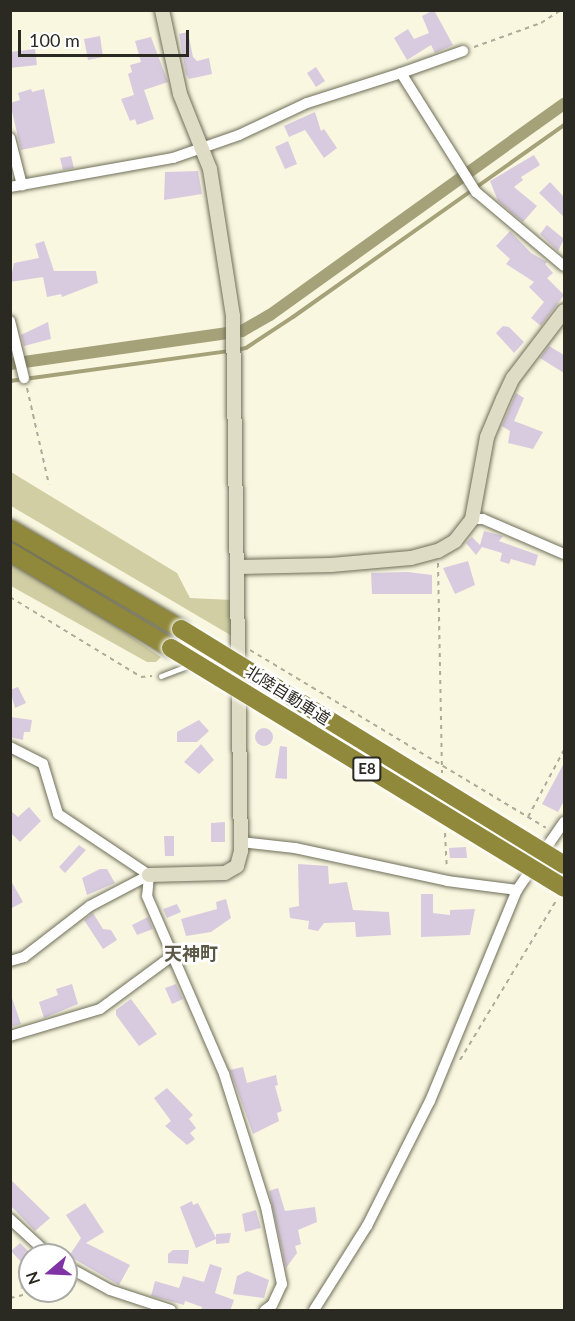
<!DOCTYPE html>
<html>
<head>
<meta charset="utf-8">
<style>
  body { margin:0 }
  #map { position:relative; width:575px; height:1321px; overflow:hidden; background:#f9f7e0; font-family:Lato,"Noto Sans JP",sans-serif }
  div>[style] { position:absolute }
  .green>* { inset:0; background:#d1cea4 }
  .stream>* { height:4px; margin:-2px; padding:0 2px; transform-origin:2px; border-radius:2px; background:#a5a27a }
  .canal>* { height:12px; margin:-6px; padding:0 6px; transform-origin:6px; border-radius:6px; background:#a5a27a }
  .building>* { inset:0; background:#d8cbdf }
  .round { border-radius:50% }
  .path>* { height:2px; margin-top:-1px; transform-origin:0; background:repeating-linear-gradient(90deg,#adab99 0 4.5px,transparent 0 9px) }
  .roads { filter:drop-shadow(0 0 2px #6f6e59) drop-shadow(0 0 2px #6f6e59) }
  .lane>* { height:5px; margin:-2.5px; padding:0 2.5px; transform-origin:2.5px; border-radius:2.5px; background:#fff }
  .street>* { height:10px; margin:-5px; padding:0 5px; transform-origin:5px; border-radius:5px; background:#fff }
  .secondary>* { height:14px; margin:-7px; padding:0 7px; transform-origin:7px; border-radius:7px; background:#dedcc4 }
  .highway>* { height:18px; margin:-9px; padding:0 9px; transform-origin:9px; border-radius:9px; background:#90893b }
  .bridges { filter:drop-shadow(0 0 2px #fff) drop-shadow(0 0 2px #fff) }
  .highway-bridge>* { height:18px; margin:-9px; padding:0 9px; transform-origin:9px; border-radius:9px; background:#90893b }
  span { translate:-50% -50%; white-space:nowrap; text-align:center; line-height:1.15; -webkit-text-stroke:5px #fff; paint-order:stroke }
  .shield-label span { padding:2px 4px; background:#fff; border:2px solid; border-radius:4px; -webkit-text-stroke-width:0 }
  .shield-label { font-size:15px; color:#2b2a22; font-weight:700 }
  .street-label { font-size:16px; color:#2b2a22 }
  .neighbourhood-label { font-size:18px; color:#5b5945; font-weight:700 }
  .frame { position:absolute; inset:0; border:12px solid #2b2a22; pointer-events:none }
  .north { position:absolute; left:18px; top:1243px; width:60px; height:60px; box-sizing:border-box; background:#fff; border:2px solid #aaaaa7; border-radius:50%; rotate:251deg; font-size:16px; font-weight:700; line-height:24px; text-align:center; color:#2b2a22 }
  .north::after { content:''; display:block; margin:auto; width:21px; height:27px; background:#8033a4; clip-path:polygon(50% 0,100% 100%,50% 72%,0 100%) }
  .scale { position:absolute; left:18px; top:30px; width:171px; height:27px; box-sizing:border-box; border:3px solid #2b2a22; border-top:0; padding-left:8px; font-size:18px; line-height:21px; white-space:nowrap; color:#2b2a22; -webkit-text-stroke:4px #fff; paint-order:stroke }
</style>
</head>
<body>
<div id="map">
  <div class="green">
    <div style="clip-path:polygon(11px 472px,177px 573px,190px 598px,233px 600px,232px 636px,11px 506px)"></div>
    <div style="clip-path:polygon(10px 561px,91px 609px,161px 657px,156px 662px,147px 662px,11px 586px)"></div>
  </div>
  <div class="stream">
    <div style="left:237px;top:350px;width:9px;rotate:-13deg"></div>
    <div style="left:246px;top:348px;width:56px;rotate:-33.4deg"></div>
    <div style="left:293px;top:317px;width:332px;rotate:-35.3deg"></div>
    <div style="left:10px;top:381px;width:222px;rotate:-7.8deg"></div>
  </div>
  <div class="canal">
    <div style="left:10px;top:364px;width:234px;rotate:-8.1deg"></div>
    <div style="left:242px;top:331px;width:32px;rotate:-30deg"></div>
    <div style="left:270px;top:315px;width:362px;rotate:-35.7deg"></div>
  </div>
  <div class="building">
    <div style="clip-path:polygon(434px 10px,453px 45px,435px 53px,431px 45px,407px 60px,394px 38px,408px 29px,414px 39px,429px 33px,422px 16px)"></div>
    <div style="clip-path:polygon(188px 32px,193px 57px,197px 61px,209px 58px,212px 74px,189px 79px,186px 74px,179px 34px)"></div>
    <div style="clip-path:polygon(100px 36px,103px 57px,88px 60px,84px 39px)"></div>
    <div style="clip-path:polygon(151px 37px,168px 82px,144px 90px,154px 119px,137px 125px,135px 119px,130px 121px,121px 99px,134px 95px,128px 74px,132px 72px,130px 65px,141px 62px,135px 41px)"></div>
    <div style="clip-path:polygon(35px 49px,37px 65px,10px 68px,10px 52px)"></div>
    <div style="clip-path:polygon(316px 67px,325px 81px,316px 87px,307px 73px)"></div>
    <div style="clip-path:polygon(31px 89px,32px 92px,44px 89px,55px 143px,21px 150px,10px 103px,20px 100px,18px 93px)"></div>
    <div style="clip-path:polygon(315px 112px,321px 131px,324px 129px,337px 148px,324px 158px,305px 130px,289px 137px,284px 126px)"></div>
    <div style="clip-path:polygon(288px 141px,297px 164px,285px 169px,275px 147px)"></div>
    <div style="clip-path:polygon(534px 155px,540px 165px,521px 177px,523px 180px,514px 187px,537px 206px,523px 222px,498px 201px,490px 181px)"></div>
    <div style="clip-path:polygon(71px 156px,74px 168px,63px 170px,60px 158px)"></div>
    <div style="clip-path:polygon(198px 171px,202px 194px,164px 200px,165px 172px)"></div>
    <div style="clip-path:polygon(550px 182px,564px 197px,564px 217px,539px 193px)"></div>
    <div style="clip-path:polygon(547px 225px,564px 239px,558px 251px,540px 234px)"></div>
    <div style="clip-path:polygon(510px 231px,531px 253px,547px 262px,545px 264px,553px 273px,547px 278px,564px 295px,541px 326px,531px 318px,544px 302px,529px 287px,534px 282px,506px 264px,510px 259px,496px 246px)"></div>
    <div style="clip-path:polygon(44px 241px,54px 271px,96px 271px,98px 283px,62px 297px,61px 294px,47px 297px,43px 277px,10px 282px,14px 263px,39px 258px,35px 244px)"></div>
    <div style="clip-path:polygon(48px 322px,51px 339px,24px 346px,21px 335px)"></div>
    <div style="clip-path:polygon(503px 326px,509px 327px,524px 342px,514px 353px,496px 333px)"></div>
    <div style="clip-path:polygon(549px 346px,564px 355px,564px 373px,540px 358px)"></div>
    <div style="clip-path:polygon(516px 393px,524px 398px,514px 421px,543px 432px,533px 449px,508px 443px,510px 431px,502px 426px)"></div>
    <div style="clip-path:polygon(484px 531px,503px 536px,499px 541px,538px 555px,535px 566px,511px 559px,509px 564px,500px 561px,502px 553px,482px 547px,476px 555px,466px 543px,472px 537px,480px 545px)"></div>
    <div style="clip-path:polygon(468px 561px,475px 585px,455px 594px,443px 568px)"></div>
    <div style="clip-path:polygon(408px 572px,432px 575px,432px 594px,372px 594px,371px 573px)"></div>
    <div style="clip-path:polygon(18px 687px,26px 703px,15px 708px,10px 690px)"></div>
    <div style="clip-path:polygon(10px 717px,32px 720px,30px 732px,24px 732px,23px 740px,10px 737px)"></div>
    <div style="clip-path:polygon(199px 720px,209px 731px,197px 742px,177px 742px,177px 732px)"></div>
    <div class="round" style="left:255px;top:728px;width:18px;height:18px"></div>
    <div style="clip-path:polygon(201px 744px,214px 760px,199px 774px,184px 762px)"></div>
    <div style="clip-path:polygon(280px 746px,287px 747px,287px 779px,275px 778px)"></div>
    <div style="clip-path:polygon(564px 763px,564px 801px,558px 812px,542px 804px)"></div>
    <div style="clip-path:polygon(29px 807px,41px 821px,20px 842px,10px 832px,10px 810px,18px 817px)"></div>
    <div style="clip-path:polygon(225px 822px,225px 842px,211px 842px,211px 823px)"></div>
    <div style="clip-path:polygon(164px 836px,174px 836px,174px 856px,165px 856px)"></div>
    <div style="clip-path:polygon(79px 845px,86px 850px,65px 873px,59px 867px)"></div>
    <div style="clip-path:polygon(466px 847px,467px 858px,450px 858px,449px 848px)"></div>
    <div style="clip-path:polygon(298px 864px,328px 866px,329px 884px,347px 882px,353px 910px,389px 912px,391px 935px,356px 937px,355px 922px,324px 923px,318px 931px,308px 929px,309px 921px,290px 918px,289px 908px,299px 906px)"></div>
    <div style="clip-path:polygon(100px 869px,107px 869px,115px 883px,87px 895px,82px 878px)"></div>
    <div style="clip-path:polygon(10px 879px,23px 902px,10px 909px)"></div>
    <div style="clip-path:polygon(421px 894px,433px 894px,433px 913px,450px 915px,450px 910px,475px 909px,470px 935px,421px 937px)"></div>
    <div style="clip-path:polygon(226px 899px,231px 918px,211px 932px,186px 936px,181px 919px,217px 909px,216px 902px)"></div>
    <div style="clip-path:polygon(177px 904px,181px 912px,167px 918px,163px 909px)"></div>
    <div style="clip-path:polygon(93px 913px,103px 929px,111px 930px,117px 940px,103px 949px,84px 920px)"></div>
    <div style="clip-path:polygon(148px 917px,153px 929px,137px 935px,132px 925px)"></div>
    <div style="clip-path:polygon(72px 984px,78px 1004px,44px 1018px,39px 1002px,58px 995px,56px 989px)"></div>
    <div style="clip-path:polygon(176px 984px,183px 999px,172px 1004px,165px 988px)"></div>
    <div style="clip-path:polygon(12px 998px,21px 1024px,10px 1027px,10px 999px)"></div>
    <div style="clip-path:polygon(131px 999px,157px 1034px,139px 1046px,116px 1015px,116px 1010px)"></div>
    <div style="clip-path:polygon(243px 1067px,247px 1083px,276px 1075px,278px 1085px,275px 1086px,282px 1111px,277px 1113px,279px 1121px,253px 1134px,230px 1070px)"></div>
    <div style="clip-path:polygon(167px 1088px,193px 1115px,189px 1119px,196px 1128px,190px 1133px,195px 1139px,187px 1145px,165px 1126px,171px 1121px,154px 1098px)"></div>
    <div style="clip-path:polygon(10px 1179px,50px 1218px,35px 1231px,10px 1205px)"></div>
    <div style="clip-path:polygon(278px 1188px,285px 1211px,315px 1207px,317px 1222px,298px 1230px,301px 1244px,295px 1246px,297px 1253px,286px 1268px,269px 1191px)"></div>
    <div style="clip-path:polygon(192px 1201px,193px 1205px,198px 1203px,216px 1238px,216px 1234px,231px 1233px,229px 1243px,216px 1244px,216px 1239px,196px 1248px,180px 1207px)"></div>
    <div style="clip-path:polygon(85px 1203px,104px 1232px,86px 1243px,130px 1265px,119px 1285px,69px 1256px,81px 1238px,66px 1215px)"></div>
    <div style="clip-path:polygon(256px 1210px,261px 1228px,245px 1232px,242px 1214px)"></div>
    <div style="clip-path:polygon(20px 1243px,32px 1255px,23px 1264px,11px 1251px)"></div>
    <div style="clip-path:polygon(173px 1250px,189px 1250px,188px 1264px,168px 1263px,168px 1254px)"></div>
    <div style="clip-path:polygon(210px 1264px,222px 1268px,215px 1293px,234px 1300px,230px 1311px,201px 1311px,202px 1307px,185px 1301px,184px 1305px,151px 1296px,155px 1281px,179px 1288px,183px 1276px,204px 1282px)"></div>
    <div style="clip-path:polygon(247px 1271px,269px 1280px,264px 1298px,233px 1294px,237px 1276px)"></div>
    <div style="clip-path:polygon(30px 1275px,30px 1287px,21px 1289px,19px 1278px)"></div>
  </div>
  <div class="path">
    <div style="left:474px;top:47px;width:71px;rotate:-19.7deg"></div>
    <div style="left:541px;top:23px;width:24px;rotate:-33deg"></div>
    <div style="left:27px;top:388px;width:99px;rotate:77.2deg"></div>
    <div style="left:438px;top:563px;width:210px;rotate:88.9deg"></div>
    <div style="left:10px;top:597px;width:153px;rotate:31.4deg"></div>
    <div style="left:141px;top:677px;width:11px;rotate:-5deg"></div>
    <div style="left:250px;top:650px;width:345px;rotate:31deg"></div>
    <div style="left:528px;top:817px;width:76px;rotate:-61.8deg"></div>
    <div style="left:445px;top:833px;width:36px;rotate:87deg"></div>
    <div style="left:460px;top:1060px;width:186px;rotate:-58.9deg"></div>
    <div style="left:10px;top:1298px;width:32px;rotate:-13deg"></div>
  </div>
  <div class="roads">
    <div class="lane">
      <div style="left:161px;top:676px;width:31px;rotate:-21deg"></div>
    </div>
    <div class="street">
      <div style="left:401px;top:73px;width:66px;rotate:-19.5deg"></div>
      <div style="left:10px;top:138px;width:49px;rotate:75.7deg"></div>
      <div style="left:10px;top:187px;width:166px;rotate:-10.1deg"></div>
      <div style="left:173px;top:158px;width:70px;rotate:-19.2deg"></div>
      <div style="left:239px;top:135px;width:75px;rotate:-25.2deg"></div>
      <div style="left:307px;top:103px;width:99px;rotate:-17.7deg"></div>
      <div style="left:401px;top:73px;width:141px;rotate:57.8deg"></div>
      <div style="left:476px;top:192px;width:115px;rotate:40.1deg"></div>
      <div style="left:10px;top:321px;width:59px;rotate:76.2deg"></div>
      <div style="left:472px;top:519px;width:11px"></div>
      <div style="left:483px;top:519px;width:88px;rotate:23.4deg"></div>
      <div style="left:10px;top:747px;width:37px;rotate:27deg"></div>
      <div style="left:43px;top:764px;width:52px;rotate:73.3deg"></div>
      <div style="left:58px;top:814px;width:110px;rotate:33.8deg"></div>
      <div style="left:241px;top:842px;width:54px;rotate:6.3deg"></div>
      <div style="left:295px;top:848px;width:156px;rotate:12.2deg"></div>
      <div style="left:447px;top:881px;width:71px;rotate:7.3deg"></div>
      <div style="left:149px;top:875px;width:21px;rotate:95deg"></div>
      <div style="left:147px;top:896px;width:194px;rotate:66.6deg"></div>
      <div style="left:224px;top:1074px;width:139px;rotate:72.5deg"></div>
      <div style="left:266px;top:1207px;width:79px;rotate:78.3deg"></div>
      <div style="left:282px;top:1284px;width:23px;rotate:115deg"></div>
      <div style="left:272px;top:1305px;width:9px;rotate:144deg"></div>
      <div style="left:10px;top:961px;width:15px;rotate:-16deg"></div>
      <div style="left:24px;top:957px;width:83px;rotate:-37.7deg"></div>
      <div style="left:90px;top:906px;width:67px;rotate:-27.7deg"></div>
      <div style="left:10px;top:1036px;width:94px;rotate:-16.7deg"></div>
      <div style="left:100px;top:1009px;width:89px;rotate:-36.4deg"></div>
      <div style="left:10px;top:1219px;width:53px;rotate:42.7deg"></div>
      <div style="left:66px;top:1266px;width:50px;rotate:28.6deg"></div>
      <div style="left:110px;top:1290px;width:64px;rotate:18.2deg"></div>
      <div style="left:314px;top:1310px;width:99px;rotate:-57.8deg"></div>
      <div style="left:367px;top:1226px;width:140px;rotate:-63.3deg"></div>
      <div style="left:430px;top:1101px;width:228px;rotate:-67.6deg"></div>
      <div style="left:517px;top:890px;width:83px;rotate:-55.3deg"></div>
    </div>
    <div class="secondary">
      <div style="left:239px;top:567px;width:92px;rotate:-1.2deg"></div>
      <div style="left:331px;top:565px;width:80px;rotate:-5deg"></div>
      <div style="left:411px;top:558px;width:28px;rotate:-15deg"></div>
      <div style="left:438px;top:551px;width:20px;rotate:-30deg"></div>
      <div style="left:455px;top:541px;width:28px;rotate:-52deg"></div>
      <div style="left:472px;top:519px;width:83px;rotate:-79.6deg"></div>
      <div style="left:487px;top:437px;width:41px;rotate:-67.2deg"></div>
      <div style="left:503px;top:399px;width:23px;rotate:-65deg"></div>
      <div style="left:513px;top:378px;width:84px;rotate:-52.7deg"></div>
      <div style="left:149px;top:875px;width:76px;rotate:-1.5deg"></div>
      <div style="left:225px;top:873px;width:14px;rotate:-30deg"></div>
      <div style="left:237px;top:866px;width:16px;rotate:-75deg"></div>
      <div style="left:241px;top:851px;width:535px;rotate:-90.86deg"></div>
      <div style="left:233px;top:316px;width:149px;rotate:-98.9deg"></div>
      <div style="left:210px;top:169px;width:81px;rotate:-111.8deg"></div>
      <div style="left:180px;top:94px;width:86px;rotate:-102.1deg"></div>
    </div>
    <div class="highway">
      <div style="left:10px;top:529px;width:198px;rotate:30.3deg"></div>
      <div style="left:10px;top:552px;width:187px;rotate:30.8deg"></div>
    </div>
  </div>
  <div class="bridges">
    <div class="highway-bridge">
      <div style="left:181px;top:629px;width:450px;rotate:31.6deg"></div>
      <div style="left:171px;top:648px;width:460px;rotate:31.4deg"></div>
    </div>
  </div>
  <div class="shield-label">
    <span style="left:367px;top:769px">E8</span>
  </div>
  <div class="street-label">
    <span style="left:288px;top:695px;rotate:32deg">北陸自動車道</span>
  </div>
  <div class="neighbourhood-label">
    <span style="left:191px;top:953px">天神町</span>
  </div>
  <div class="frame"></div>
  <div class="north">N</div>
  <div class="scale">100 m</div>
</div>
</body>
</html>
